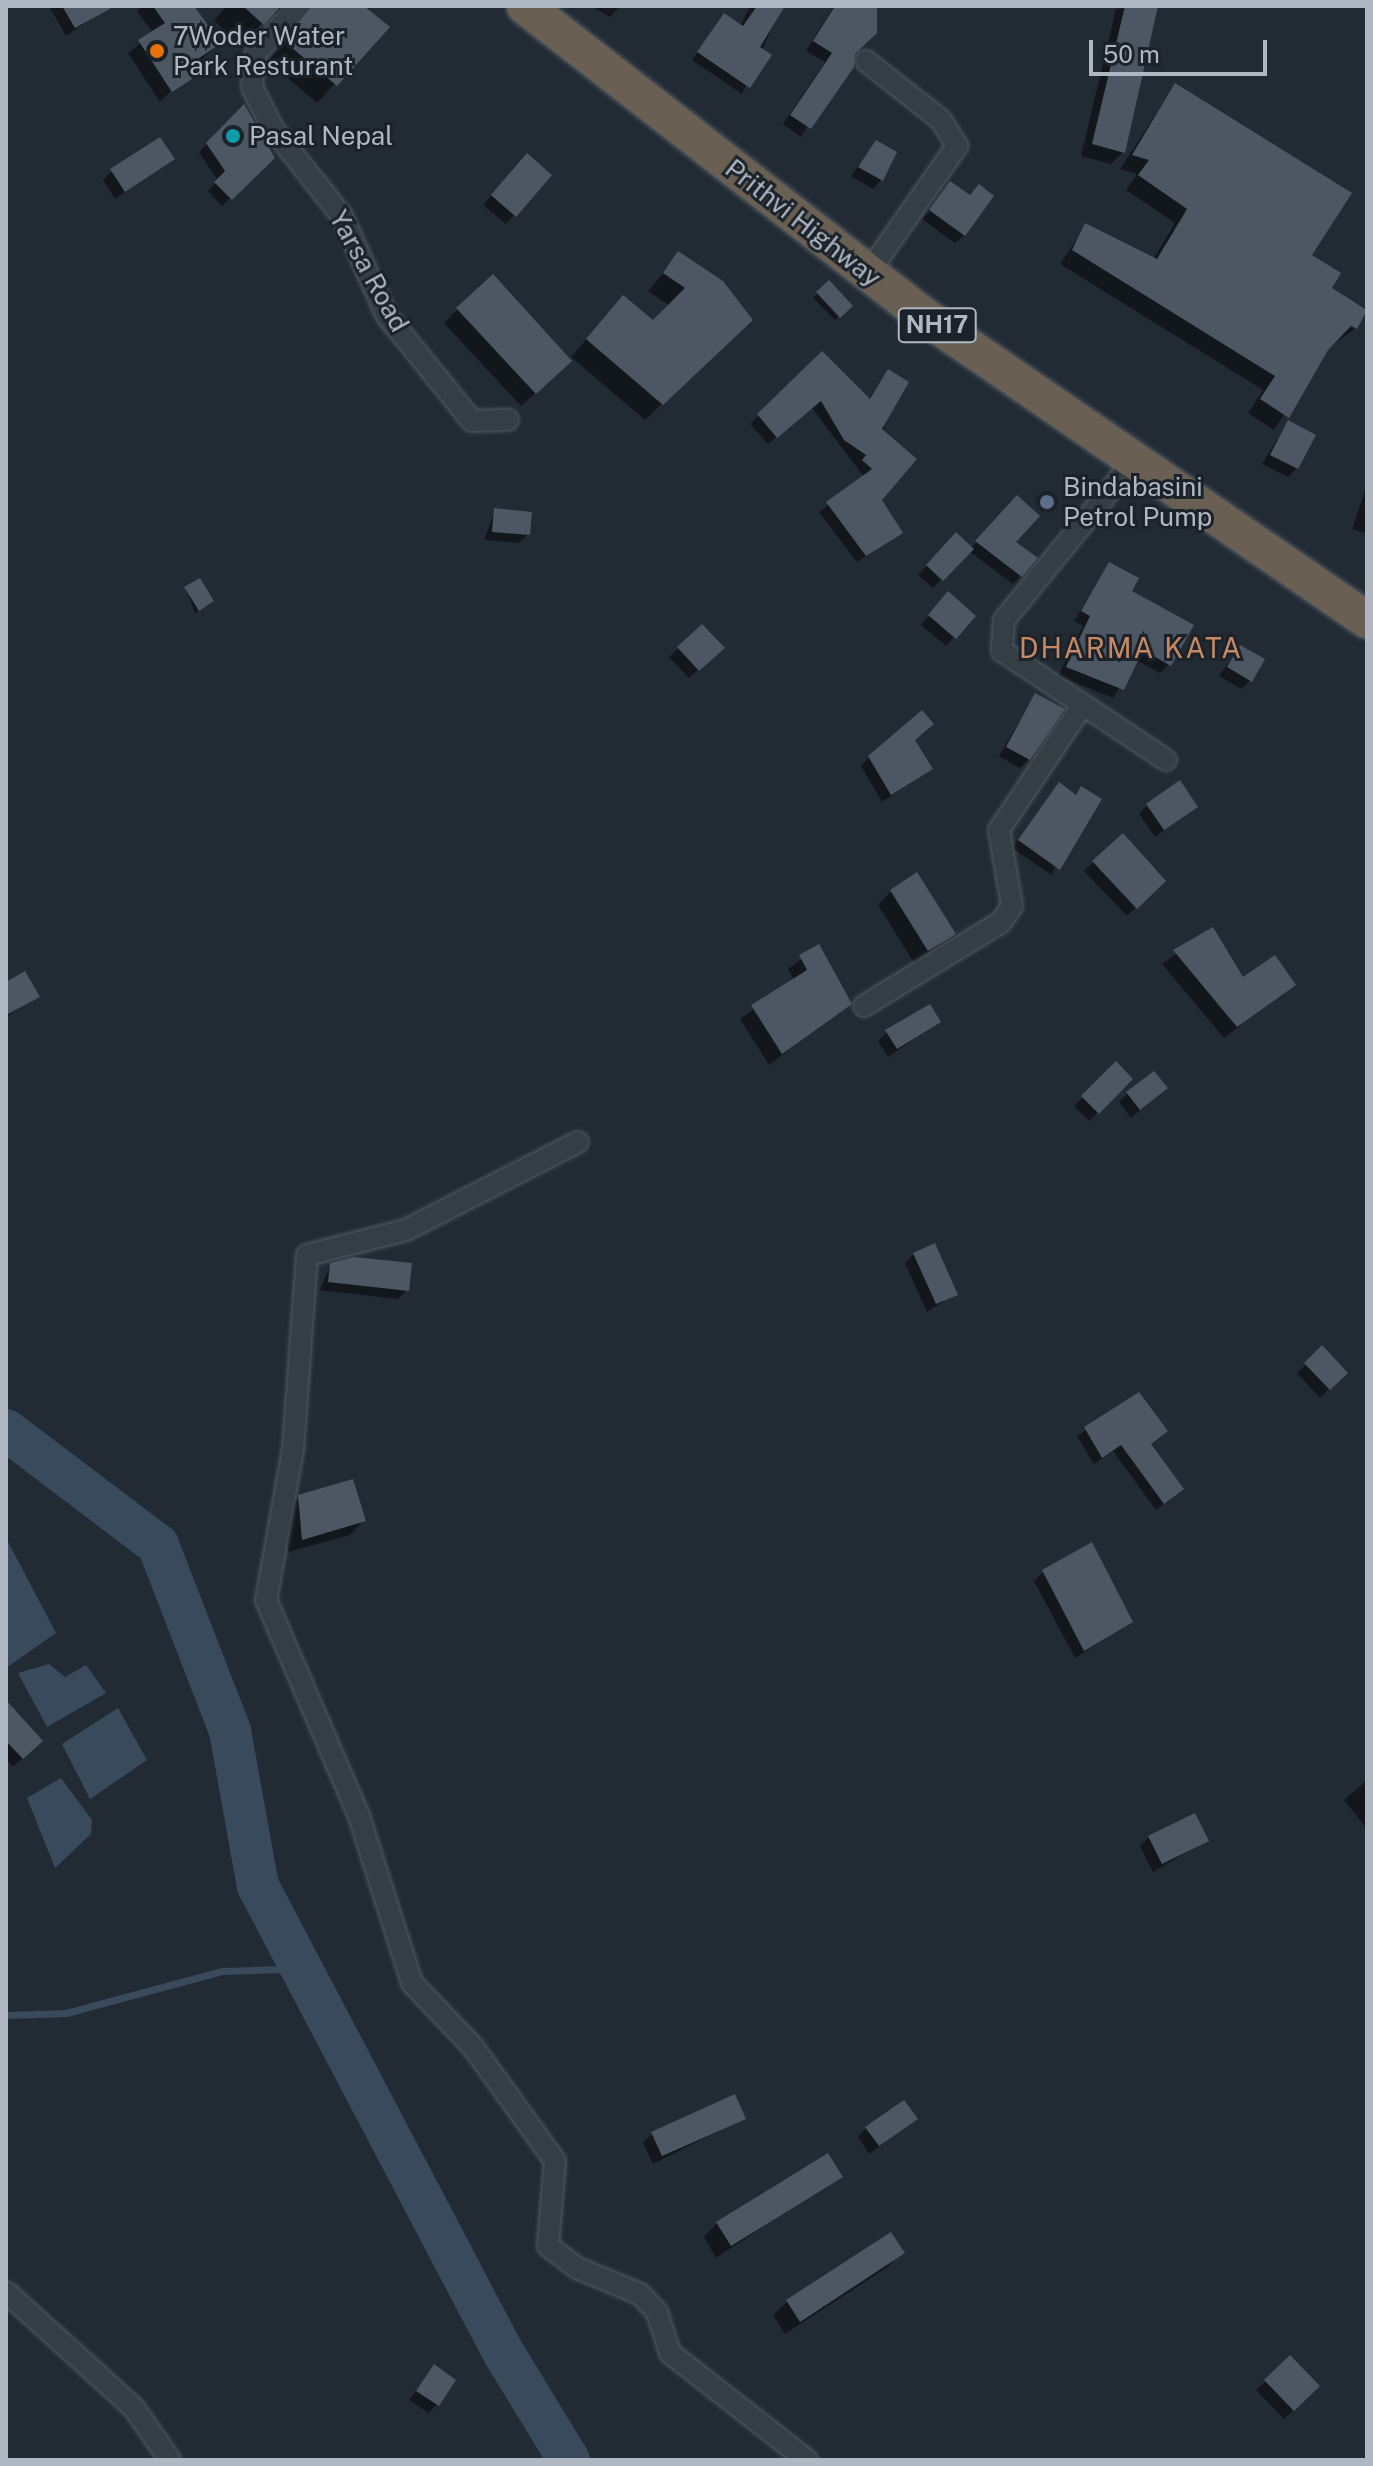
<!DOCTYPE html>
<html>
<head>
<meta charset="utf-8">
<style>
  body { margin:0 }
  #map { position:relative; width:1373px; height:2466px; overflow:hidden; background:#222b34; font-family:"Public Sans",sans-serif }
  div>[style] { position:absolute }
  .water>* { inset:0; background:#394a5c }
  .shadow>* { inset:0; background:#0007 }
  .stream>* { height:7px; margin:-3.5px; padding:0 3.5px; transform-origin:3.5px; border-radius:3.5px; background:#394a5c }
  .river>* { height:42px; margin:-21px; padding:0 21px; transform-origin:21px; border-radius:21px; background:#394a5c }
  .building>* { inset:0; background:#4d5763 }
  .roads { filter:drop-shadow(0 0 2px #525b63) drop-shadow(0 0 2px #525b63) }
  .street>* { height:20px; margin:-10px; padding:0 10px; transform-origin:10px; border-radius:10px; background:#353d45 }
  .highway>* { height:36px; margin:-18px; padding:0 18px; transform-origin:18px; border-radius:18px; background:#6a5f53 }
  .dots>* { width:22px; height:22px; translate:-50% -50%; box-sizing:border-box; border:4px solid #1b2229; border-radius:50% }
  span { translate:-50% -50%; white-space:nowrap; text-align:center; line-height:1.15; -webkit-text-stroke:6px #1b2229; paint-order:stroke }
  .shield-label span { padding:2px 6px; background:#1b2229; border:2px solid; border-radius:6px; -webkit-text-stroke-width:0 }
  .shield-label { font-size:24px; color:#afb8c2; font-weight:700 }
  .poi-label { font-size:26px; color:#afb8c2 }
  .left { translate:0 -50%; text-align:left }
  .street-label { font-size:26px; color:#afb8c2 }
  .neighbourhood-label { font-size:28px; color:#c68966; letter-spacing:2px }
  .frame { position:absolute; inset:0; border:8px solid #afb8c2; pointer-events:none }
  .scale { position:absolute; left:1089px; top:40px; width:178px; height:36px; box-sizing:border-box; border:4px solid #afb8c2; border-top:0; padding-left:10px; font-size:24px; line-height:28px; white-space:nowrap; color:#afb8c2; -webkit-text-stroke:6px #1b2229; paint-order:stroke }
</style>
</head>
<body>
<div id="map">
  <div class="water">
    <div style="clip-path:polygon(6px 1538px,56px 1633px,6px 1668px)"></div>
    <div style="clip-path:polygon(49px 1664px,65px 1677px,86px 1665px,106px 1693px,47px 1727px,18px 1673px)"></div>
    <div style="clip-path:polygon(118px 1708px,147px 1760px,90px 1799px,62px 1744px)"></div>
    <div style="clip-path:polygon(61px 1778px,92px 1820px,91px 1834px,55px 1868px,27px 1798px)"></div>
  </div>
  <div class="shadow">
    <div style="clip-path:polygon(49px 6px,95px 6px,99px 13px,66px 36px)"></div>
    <div style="clip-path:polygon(142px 6px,192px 6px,218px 43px,160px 102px,128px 53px,153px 33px,137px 11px)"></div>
    <div style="clip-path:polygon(226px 6px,361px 6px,387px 27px,317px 103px,268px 61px,294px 29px,289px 13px,271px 14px,241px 44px,214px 21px)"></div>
    <div style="clip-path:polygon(591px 6px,620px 6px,610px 17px)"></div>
    <div style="clip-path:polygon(750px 6px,782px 6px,742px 94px,692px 60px,718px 23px,740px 26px)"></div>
    <div style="clip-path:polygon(834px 6px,875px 6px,801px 137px,783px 124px,825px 62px,806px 51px)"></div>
    <div style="clip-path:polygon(1156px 6px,1123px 152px,1111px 164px,1081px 156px,1116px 9px)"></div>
    <div style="clip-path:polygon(1175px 85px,1329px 288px,1366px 308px,1356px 328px,1327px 349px,1274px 430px,1248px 413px,1263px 390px,1060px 264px,1086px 226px,1153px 260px,1175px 223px,1126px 190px,1137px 174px,1120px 169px)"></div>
    <div style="clip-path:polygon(244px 107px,272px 158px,222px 206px,208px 191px,218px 181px,199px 152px)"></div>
    <div style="clip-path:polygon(876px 142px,881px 180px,873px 189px,851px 176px)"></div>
    <div style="clip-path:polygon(172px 159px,115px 199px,103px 180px,112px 171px)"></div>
    <div style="clip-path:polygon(518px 165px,549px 175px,506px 224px,483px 205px)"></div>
    <div style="clip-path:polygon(950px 183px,964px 235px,955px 243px,922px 219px)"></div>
    <div style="clip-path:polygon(679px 254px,733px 336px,645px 420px,571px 357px,607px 315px,653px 323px,670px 306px,648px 291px)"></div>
    <div style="clip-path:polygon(829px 283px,850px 306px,835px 320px,813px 298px)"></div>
    <div style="clip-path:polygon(458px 309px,556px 375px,521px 406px,444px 323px)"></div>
    <div style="clip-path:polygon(822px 354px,868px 400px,888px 372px,879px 499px,900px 532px,857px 562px,819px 512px,864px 477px,812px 408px,768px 444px,750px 424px)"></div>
    <div style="clip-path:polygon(1288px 422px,1297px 468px,1288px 477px,1262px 464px)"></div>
    <div style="clip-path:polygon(1367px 486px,1367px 534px,1352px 529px)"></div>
    <div style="clip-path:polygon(1009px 506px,1021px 576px,1013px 584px,969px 551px,933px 588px,918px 575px,956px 535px,971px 548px)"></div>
    <div style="clip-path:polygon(495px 510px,528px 534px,519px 543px,484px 540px)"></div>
    <div style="clip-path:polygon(1110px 564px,1169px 664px,1160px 673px,1136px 660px,1113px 698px,1058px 676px,1083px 626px,1074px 621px)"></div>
    <div style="clip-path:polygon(186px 589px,208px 605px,195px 613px)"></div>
    <div style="clip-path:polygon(939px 603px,973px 616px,946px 646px,921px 625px)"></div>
    <div style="clip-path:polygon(1240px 647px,1250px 680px,1242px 689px,1219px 676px)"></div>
    <div style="clip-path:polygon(678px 648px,713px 657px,689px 678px,669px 657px)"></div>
    <div style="clip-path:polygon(1035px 695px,1029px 759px,1020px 768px,999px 756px)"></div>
    <div style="clip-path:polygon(869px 757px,931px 769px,882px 802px,861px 766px)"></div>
    <div style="clip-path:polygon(1059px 785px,1074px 796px,1081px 789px,1052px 875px,1012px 848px)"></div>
    <div style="clip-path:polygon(1147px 805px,1195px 807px,1155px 837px,1139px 814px)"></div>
    <div style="clip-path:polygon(1123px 836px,1163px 881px,1127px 916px,1084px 871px)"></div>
    <div style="clip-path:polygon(891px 891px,954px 934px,914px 963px,878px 905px)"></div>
    <div style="clip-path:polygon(1212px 929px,1243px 980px,1294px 984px,1224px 1038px,1162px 964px)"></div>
    <div style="clip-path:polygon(818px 947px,849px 1003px,769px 1065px,740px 1019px,794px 980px,788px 969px)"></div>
    <div style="clip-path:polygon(6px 984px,37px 996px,6px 1017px)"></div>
    <div style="clip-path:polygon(939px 1022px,888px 1057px,878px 1041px,887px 1032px)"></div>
    <div style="clip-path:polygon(1116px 1064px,1131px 1079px,1089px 1121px,1074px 1106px)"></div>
    <div style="clip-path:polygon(1127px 1094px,1156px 1097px,1131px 1118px,1119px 1102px)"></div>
    <div style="clip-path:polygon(914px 1254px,955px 1294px,927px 1312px,905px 1263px)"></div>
    <div style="clip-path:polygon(331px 1264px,407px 1290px,398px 1299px,320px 1290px)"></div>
    <div style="clip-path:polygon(1322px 1348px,1345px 1373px,1320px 1398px,1297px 1373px)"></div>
    <div style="clip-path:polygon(1139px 1395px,1150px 1445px,1174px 1496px,1156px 1510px,1113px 1451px,1094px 1464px,1077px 1436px)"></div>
    <div style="clip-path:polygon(299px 1497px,363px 1521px,350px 1535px,288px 1552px,285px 1510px)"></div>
    <div style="clip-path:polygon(1043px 1572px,1131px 1622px,1075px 1658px,1034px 1581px)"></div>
    <div style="clip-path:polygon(6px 1703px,32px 1749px,13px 1767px,6px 1759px)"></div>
    <div style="clip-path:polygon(1367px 1780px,1367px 1829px,1344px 1800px)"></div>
    <div style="clip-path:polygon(1149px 1837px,1206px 1841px,1153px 1872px,1140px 1846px)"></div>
    <div style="clip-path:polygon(744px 2118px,653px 2164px,643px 2142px,652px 2134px)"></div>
    <div style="clip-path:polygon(915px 2119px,869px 2154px,858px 2137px,866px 2128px)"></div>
    <div style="clip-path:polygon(840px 2176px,716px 2258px,704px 2237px,717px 2223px)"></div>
    <div style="clip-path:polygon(890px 2234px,902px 2252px,889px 2266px,785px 2334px,773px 2315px,787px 2302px)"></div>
    <div style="clip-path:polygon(1290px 2358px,1317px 2386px,1284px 2419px,1256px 2390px)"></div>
    <div style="clip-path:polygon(434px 2367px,437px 2404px,429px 2413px,409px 2400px)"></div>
  </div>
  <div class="stream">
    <div style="left:6px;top:2015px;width:60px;rotate:-1.9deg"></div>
    <div style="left:66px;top:2013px;width:162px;rotate:-15.1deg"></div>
    <div style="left:222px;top:1971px;width:63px;rotate:-1.8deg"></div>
    <div style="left:285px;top:1969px;width:67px;rotate:46.8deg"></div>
  </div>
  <div class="river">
    <div style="left:6px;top:1430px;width:191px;rotate:37.1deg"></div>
    <div style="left:158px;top:1545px;width:199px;rotate:68.8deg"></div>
    <div style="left:230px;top:1731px;width:158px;rotate:79.8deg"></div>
    <div style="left:258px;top:1886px;width:526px;rotate:62.27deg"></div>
    <div style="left:503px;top:2352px;width:127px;rotate:58.6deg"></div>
  </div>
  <div class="building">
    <div style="clip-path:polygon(62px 6px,115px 6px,75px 28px)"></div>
    <div style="clip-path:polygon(153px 6px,194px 6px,221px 43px,185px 68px,192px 79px,172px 92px,138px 40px,165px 23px)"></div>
    <div style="clip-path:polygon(243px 6px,281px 6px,264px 25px)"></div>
    <div style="clip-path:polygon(312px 6px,364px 6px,390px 27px,337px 86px,284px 41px)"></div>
    <div style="clip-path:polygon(757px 6px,785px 6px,760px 47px,772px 55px,750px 88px,697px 52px,724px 13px,743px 26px)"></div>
    <div style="clip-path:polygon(835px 6px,877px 6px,877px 33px,855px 54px,854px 67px,811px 129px,790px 115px,832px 53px,813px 41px)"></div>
    <div style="clip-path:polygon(1125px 6px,1158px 6px,1125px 153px,1092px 144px)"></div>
    <div style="clip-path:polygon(1175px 83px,1352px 193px,1312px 255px,1341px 273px,1332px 288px,1367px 310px,1357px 329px,1351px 326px,1328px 350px,1289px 418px,1260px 399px,1275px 376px,1072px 250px,1085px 223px,1157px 259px,1187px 209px,1138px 175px,1149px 160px,1132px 155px)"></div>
    <div style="clip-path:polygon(244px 104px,275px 158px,232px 200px,214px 182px,225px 171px,206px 143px)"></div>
    <div style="clip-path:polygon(160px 137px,175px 159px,125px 192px,110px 169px)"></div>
    <div style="clip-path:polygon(876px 140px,897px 152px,883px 181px,858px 167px)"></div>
    <div style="clip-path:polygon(527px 153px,552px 175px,516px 217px,491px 195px)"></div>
    <div style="clip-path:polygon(950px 181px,970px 195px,979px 184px,994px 196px,965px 236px,929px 210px)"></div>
    <div style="clip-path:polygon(678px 251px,723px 281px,753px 320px,663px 405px,586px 339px,623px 295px,653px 320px,685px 288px,663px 273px)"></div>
    <div style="clip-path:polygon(493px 274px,572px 361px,536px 394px,456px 308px)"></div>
    <div style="clip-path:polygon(829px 280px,853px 306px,840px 318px,816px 292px)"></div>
    <div style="clip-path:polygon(822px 351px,870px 399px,888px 369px,909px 382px,882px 429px,917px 459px,882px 500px,903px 533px,866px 556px,826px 502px,872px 469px,862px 460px,866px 455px,844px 440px,821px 401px,777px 438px,757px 414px)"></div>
    <div style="clip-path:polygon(1288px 420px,1316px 435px,1298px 469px,1270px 455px)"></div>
    <div style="clip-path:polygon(1017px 495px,1040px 516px,1016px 542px,1038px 558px,1022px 577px,975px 541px)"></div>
    <div style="clip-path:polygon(494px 508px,532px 512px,530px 535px,492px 532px)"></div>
    <div style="clip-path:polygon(956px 532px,974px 549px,943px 581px,926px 565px)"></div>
    <div style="clip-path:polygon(1109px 562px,1139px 578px,1132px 591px,1194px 625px,1171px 666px,1143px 650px,1124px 690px,1066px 667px,1090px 616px,1081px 611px)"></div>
    <div style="clip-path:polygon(200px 578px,214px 601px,199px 611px,184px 587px)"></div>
    <div style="clip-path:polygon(948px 591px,976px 616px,956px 639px,928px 615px)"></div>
    <div style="clip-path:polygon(702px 624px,725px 648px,699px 671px,677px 647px)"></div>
    <div style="clip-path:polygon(1240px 645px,1265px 659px,1252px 682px,1227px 667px)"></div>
    <div style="clip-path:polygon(1035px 693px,1065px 709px,1030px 760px,1006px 747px)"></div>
    <div style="clip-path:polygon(922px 710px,934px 724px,915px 740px,933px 769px,891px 795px,868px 756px)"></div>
    <div style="clip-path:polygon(1180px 780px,1198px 807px,1164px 830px,1146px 804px)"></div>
    <div style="clip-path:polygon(1059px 782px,1076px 795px,1081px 786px,1102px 799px,1060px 870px,1018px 840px)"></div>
    <div style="clip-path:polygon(1123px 833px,1166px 881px,1137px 909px,1092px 861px)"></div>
    <div style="clip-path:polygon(917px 872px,956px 934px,928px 951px,890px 890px)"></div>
    <div style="clip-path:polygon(1213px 927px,1243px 977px,1275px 955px,1296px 985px,1237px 1027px,1173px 950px)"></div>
    <div style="clip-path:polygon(819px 944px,852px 1004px,782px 1054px,751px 1005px,807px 970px,799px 955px)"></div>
    <div style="clip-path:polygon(25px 971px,40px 997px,6px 1015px,6px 982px)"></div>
    <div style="clip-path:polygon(930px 1004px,941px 1022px,897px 1049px,885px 1030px)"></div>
    <div style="clip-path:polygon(1116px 1061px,1133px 1079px,1099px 1114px,1081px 1096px)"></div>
    <div style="clip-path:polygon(1154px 1071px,1168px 1088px,1140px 1110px,1126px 1092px)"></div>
    <div style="clip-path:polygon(935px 1243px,958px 1295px,936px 1304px,913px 1253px)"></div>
    <div style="clip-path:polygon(354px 1257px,412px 1263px,409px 1291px,328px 1282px,330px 1263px)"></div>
    <div style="clip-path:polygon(1322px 1345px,1348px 1373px,1330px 1390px,1304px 1363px)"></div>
    <div style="clip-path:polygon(1139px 1392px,1168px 1431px,1151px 1444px,1184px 1489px,1164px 1504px,1121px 1445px,1102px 1458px,1084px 1427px)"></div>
    <div style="clip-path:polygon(353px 1479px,366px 1521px,302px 1540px,298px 1495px)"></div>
    <div style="clip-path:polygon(1092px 1542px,1133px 1622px,1084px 1651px,1042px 1570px)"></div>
    <div style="clip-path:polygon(6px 1700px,43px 1741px,23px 1759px,6px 1741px)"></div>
    <div style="clip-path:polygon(1195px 1813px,1209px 1841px,1162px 1864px,1148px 1836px)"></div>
    <div style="clip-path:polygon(735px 2094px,746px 2119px,662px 2156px,651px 2132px)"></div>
    <div style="clip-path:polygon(904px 2100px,918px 2119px,879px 2146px,865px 2127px)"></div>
    <div style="clip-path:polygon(828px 2153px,843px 2177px,731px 2246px,716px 2222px)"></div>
    <div style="clip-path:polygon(891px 2232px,905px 2253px,800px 2322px,786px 2300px)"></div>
    <div style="clip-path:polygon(1290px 2355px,1320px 2386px,1294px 2411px,1264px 2380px)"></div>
    <div style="clip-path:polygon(434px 2364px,456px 2380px,439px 2406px,416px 2391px)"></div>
  </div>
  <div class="roads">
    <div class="street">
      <div style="left:299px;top:6px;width:64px;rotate:132.5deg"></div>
      <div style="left:256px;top:53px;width:34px;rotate:97deg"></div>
      <div style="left:252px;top:87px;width:47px;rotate:63.4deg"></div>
      <div style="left:273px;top:129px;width:111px;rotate:51.6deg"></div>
      <div style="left:342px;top:216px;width:110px;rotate:65.8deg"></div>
      <div style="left:387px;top:316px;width:135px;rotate:51deg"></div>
      <div style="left:472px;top:421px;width:36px;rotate:-2deg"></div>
      <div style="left:866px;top:61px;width:95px;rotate:38.2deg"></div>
      <div style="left:941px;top:120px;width:31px;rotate:58deg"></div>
      <div style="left:957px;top:146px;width:155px;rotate:125deg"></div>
      <div style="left:1133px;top:462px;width:204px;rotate:129.2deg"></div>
      <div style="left:1004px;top:620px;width:31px;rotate:94deg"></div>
      <div style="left:1002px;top:651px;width:197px;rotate:33.6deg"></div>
      <div style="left:864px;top:1006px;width:161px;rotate:-31.5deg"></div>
      <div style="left:1001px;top:922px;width:19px;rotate:-55deg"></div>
      <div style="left:1012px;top:906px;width:77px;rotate:-99.7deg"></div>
      <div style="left:999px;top:830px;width:149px;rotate:-56.2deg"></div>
      <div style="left:578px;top:1142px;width:193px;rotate:152.9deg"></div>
      <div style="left:406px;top:1230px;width:102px;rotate:165.8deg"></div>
      <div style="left:307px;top:1255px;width:195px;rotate:94.1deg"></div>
      <div style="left:293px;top:1449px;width:153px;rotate:100.1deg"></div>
      <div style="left:266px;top:1600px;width:235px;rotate:66.7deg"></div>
      <div style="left:359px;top:1816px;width:175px;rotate:72.4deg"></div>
      <div style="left:412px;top:1983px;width:88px;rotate:46.4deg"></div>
      <div style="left:473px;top:2047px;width:140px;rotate:54.3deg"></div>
      <div style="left:555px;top:2161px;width:85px;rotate:94.7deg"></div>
      <div style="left:548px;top:2246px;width:36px;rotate:37deg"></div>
      <div style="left:577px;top:2268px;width:68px;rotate:22.4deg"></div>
      <div style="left:640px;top:2294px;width:25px;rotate:47deg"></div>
      <div style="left:657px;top:2312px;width:43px;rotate:72.4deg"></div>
      <div style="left:670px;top:2353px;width:174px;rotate:38deg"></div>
      <div style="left:6px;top:2292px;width:173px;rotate:42.2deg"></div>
      <div style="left:134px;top:2408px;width:63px;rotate:55.3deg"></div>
    </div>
    <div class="highway">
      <div style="left:525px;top:6px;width:505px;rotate:37.85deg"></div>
      <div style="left:924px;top:316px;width:537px;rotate:34.46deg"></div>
    </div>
  </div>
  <div class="dots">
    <div style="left:157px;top:51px;background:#e8710a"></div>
    <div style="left:233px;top:136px;background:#0f9aa8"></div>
    <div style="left:1047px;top:502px;background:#5c6f8a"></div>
  </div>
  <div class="shield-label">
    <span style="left:937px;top:325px">NH17</span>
  </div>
  <div class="poi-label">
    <span class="left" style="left:173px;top:51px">7Woder Water<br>Park Resturant</span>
    <span class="left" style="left:249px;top:136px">Pasal Nepal</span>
    <span class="left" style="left:1063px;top:502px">Bindabasini<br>Petrol Pump</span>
  </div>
  <div class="street-label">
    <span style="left:803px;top:223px;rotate:38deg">Prithvi Highway</span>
    <span style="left:369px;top:271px;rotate:61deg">Yarsa Road</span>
  </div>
  <div class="neighbourhood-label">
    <span style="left:1131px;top:648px">DHARMA KATA</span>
  </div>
  <div class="frame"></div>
  <div class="scale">50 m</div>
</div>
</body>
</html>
